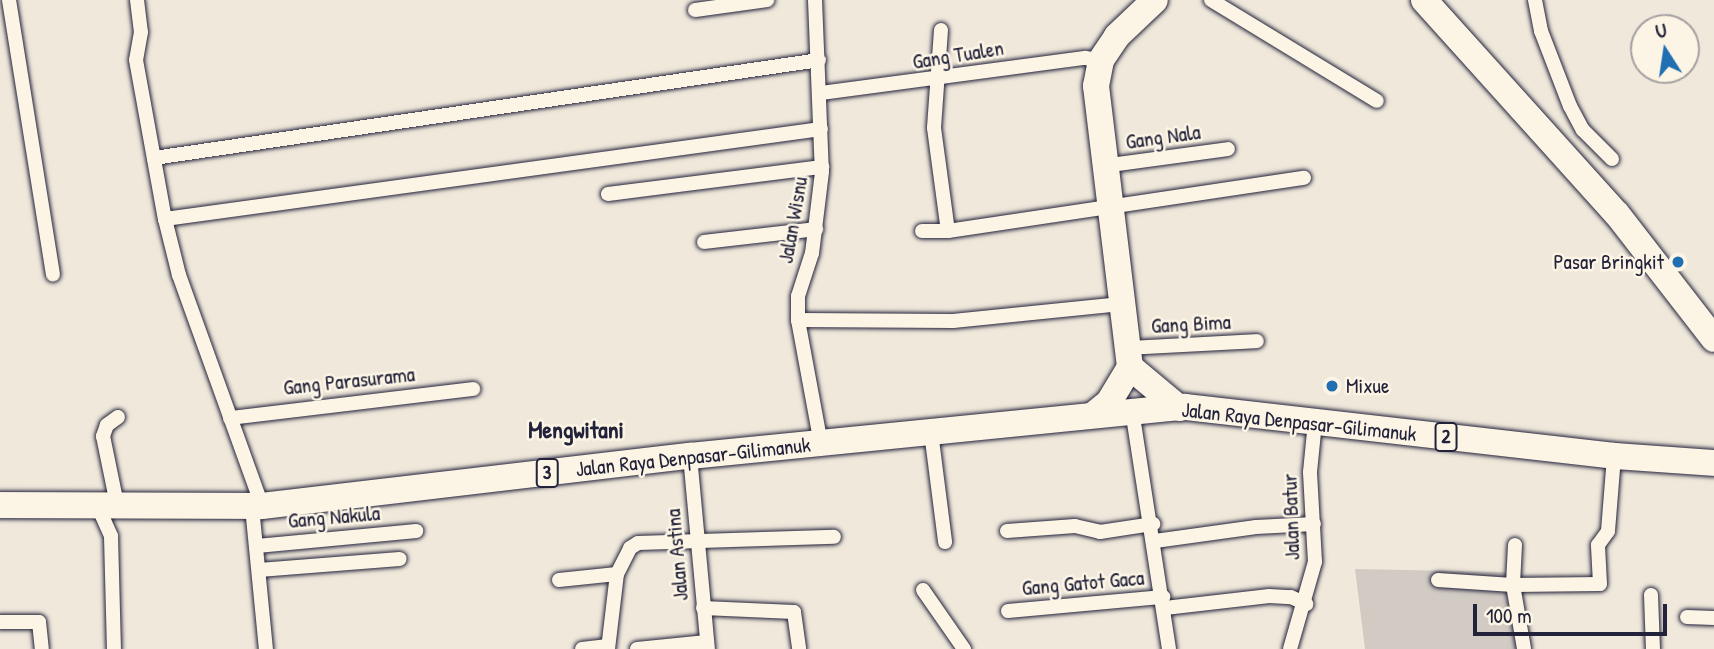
<!DOCTYPE html>
<html>
<head>
<meta charset="utf-8">
<style>
  body { margin:0 }
  #map { position:relative; width:1714px; height:649px; overflow:hidden; background:#efe8db; font-family:"Patrick Hand",sans-serif }
  div>[style] { position:absolute }
  .green>* { inset:0; background:#d1cbc3 }
  .roads { filter:drop-shadow(0 0 2px #22223b) drop-shadow(0 0 2px #22223b) }
  .street>* { height:14px; margin:-7px; padding:0 7px; transform-origin:7px; border-radius:7px; background:#fcf5e5 }
  .highway>* { height:26px; margin:-13px; padding:0 13px; transform-origin:13px; border-radius:13px; background:#fcf5e5 }
  .dots>* { width:19px; height:19px; translate:-50% -50%; box-sizing:border-box; border:4px solid #fcf5e5; border-radius:50% }
  span { translate:-50% -50%; white-space:nowrap; text-align:center; line-height:1.15; -webkit-text-stroke:5px #fcf5e5; paint-order:stroke }
  .shield-label span { padding:2px 5px; background:#fcf5e5; border:2px solid; border-radius:5px; -webkit-text-stroke-width:0 }
  .shield-label { font-size:19px; color:#22223b; font-weight:700 }
  .street-label { font-size:21px; color:#22223b }
  .poi-label { font-size:21px; color:#22223b }
  .right { translate:-100% -50%; text-align:right }
  .left { translate:0 -50%; text-align:left }
  .quarter-label { font-size:24px; color:#22223b; font-weight:700 }
  .north { position:absolute; left:1630px; top:14px; width:70px; height:70px; box-sizing:border-box; background:#fcf5e5; border:2px solid #a5a1a1; border-radius:50%; rotate:348deg; font-size:19px; font-weight:700; line-height:28px; text-align:center; color:#22223b }
  .north::after { content:''; display:block; margin:auto; width:24px; height:32px; background:#1f6fb2; clip-path:polygon(50% 0,100% 100%,50% 72%,0 100%) }
  .scale { position:absolute; left:1473px; top:604px; width:194px; height:32px; box-sizing:border-box; border:4px solid #22223b; border-top:0; padding-left:9px; font-size:21px; line-height:24px; white-space:nowrap; color:#22223b; -webkit-text-stroke:5px #fcf5e5; paint-order:stroke }
</style>
</head>
<body>
<div id="map">
  <div class="green">
    <div style="clip-path:polygon(1355px 569px,1506px 572px,1523px 649px,1365px 649px)"></div>
  </div>
  <div class="roads">
    <div class="street">
      <div style="left:9px;top:0;width:278px;rotate:80.9deg"></div>
      <div style="left:137px;top:0;width:32px;rotate:83deg"></div>
      <div style="left:141px;top:32px;width:28px;rotate:100deg"></div>
      <div style="left:136px;top:60px;width:162px;rotate:79.7deg"></div>
      <div style="left:165px;top:219px;width:58px;rotate:76deg"></div>
      <div style="left:179px;top:275px;width:245px;rotate:70.2deg"></div>
      <div style="left:815px;top:0;width:172px;rotate:87.7deg"></div>
      <div style="left:822px;top:172px;width:82px;rotate:97deg"></div>
      <div style="left:812px;top:253px;width:45px;rotate:108deg"></div>
      <div style="left:798px;top:296px;width:24px;rotate:90deg"></div>
      <div style="left:798px;top:320px;width:126px;rotate:79.5deg"></div>
      <div style="left:1211px;top:0;width:194px;rotate:31.3deg"></div>
      <div style="left:1535px;top:0;width:32px;rotate:79deg"></div>
      <div style="left:1541px;top:31px;width:80px;rotate:68.9deg"></div>
      <div style="left:1570px;top:106px;width:27px;rotate:62deg"></div>
      <div style="left:1583px;top:130px;width:41px;rotate:45deg"></div>
      <div style="left:695px;top:10px;width:73px;rotate:-7.9deg"></div>
      <div style="left:941px;top:30px;width:98px;rotate:94.1deg"></div>
      <div style="left:934px;top:128px;width:104px;rotate:82.3deg"></div>
      <div style="left:821px;top:93px;width:266px;rotate:-7.6deg"></div>
      <div style="left:1085px;top:58px;width:16px;rotate:7deg"></div>
      <div style="left:154px;top:158px;width:672px;rotate:-8.38deg"></div>
      <div style="left:1103px;top:166px;width:126px;rotate:-7.7deg"></div>
      <div style="left:608px;top:194px;width:216px;rotate:-7.2deg"></div>
      <div style="left:165px;top:219px;width:662px;rotate:-7.81deg"></div>
      <div style="left:922px;top:231px;width:26px"></div>
      <div style="left:948px;top:231px;width:360px;rotate:-8.5deg"></div>
      <div style="left:704px;top:242px;width:113px;rotate:-6.6deg"></div>
      <div style="left:798px;top:320px;width:155px;rotate:0.4deg"></div>
      <div style="left:953px;top:321px;width:169px;rotate:-5.8deg"></div>
      <div style="left:1128px;top:348px;width:129px;rotate:-3.1deg"></div>
      <div style="left:1132px;top:410px;width:242px;rotate:81.2deg"></div>
      <div style="left:118px;top:417px;width:14px;rotate:144deg"></div>
      <div style="left:107px;top:425px;width:12px;rotate:110deg"></div>
      <div style="left:103px;top:436px;width:75px;rotate:78.4deg"></div>
      <div style="left:230px;top:418px;width:245px;rotate:-6.8deg"></div>
      <div style="left:931px;top:432px;width:111px;rotate:82.7deg"></div>
      <div style="left:690px;top:456px;width:194px;rotate:84.7deg"></div>
      <div style="left:252px;top:507px;width:143px;rotate:84.4deg"></div>
      <div style="left:99px;top:509px;width:30px;rotate:66deg"></div>
      <div style="left:111px;top:536px;width:113px;rotate:88.5deg"></div>
      <div style="left:1007px;top:531px;width:68px;rotate:-4.2deg"></div>
      <div style="left:1075px;top:526px;width:26px;rotate:13deg"></div>
      <div style="left:1100px;top:532px;width:54px;rotate:-8.6deg"></div>
      <div style="left:1155px;top:541px;width:102px;rotate:-7.9deg"></div>
      <div style="left:1256px;top:527px;width:58px;rotate:-3deg"></div>
      <div style="left:1515px;top:545px;width:40px;rotate:92.9deg"></div>
      <div style="left:1513px;top:585px;width:65px;rotate:80.2deg"></div>
      <div style="left:257px;top:546px;width:160px;rotate:-5.4deg"></div>
      <div style="left:259px;top:570px;width:141px;rotate:-4.5deg"></div>
      <div style="left:559px;top:580px;width:58px;rotate:-5.9deg"></div>
      <div style="left:1438px;top:580px;width:75px;rotate:3.8deg"></div>
      <div style="left:1513px;top:585px;width:87px;rotate:-0.7deg"></div>
      <div style="left:1600px;top:584px;width:39px;rotate:-93deg"></div>
      <div style="left:1598px;top:545px;width:17px;rotate:-54deg"></div>
      <div style="left:1608px;top:531px;width:75px;rotate:-85.4deg"></div>
      <div style="left:923px;top:590px;width:72px;rotate:55.2deg"></div>
      <div style="left:1651px;top:595px;width:54px;rotate:87.9deg"></div>
      <div style="left:703px;top:608px;width:91px;rotate:2.5deg"></div>
      <div style="left:794px;top:612px;width:37px;rotate:82deg"></div>
      <div style="left:1165px;top:608px;width:105px;rotate:-6.6deg"></div>
      <div style="left:1269px;top:596px;width:22px;rotate:3deg"></div>
      <div style="left:1291px;top:597px;width:17px;rotate:25deg"></div>
      <div style="left:1008px;top:611px;width:156px;rotate:-5.2deg"></div>
      <div style="left:1687px;top:617px;width:27px;rotate:2deg"></div>
      <div style="left:0;top:622px;width:39px"></div>
      <div style="left:39px;top:622px;width:27px;rotate:84deg"></div>
      <div style="left:582px;top:649px;width:26px;rotate:-7deg"></div>
      <div style="left:608px;top:649px;width:76px;rotate:-83.2deg"></div>
      <div style="left:617px;top:574px;width:29px;rotate:-63deg"></div>
      <div style="left:630px;top:548px;width:9px;rotate:-32deg"></div>
      <div style="left:638px;top:543px;width:196px;rotate:-1.8deg"></div>
      <div style="left:637px;top:649px;width:70px;rotate:-5.7deg"></div>
      <div style="left:1290px;top:649px;width:91px;rotate:-74deg"></div>
      <div style="left:1315px;top:562px;width:90px;rotate:-93.2deg"></div>
      <div style="left:1310px;top:472px;width:50px;rotate:-84.3deg"></div>
    </div>
    <div class="highway">
      <div style="left:1424px;top:0;width:288px;rotate:48deg"></div>
      <div style="left:1617px;top:214px;width:158px;rotate:52.2deg"></div>
      <div style="left:1130px;top:367px;width:64px;rotate:39.9deg"></div>
      <div style="left:1093px;top:415px;width:21px;rotate:-39deg"></div>
      <div style="left:1109px;top:402px;width:41px;rotate:-59deg"></div>
      <div style="left:1130px;top:367px;width:283px;rotate:-96.9deg"></div>
      <div style="left:1096px;top:86px;width:26px;rotate:-79deg"></div>
      <div style="left:1101px;top:60px;width:29px;rotate:-56deg"></div>
      <div style="left:1117px;top:36px;width:52px;rotate:-43.5deg"></div>
      <div style="left:0;top:505px;width:262px;rotate:0.2deg"></div>
      <div style="left:262px;top:506px;width:431px;rotate:-6.7deg"></div>
      <div style="left:690px;top:456px;width:497px;rotate:-5.7deg"></div>
      <div style="left:1185px;top:407px;width:432px;rotate:6.5deg"></div>
      <div style="left:1614px;top:456px;width:100px;rotate:4deg"></div>
    </div>
  </div>
  <div class="dots">
    <div style="left:1678px;top:262px;background:#1f6fb2"></div>
    <div style="left:1332px;top:386px;background:#1f6fb2"></div>
  </div>
  <div class="shield-label">
    <span style="left:1446px;top:437px">2</span>
    <span style="left:547px;top:473px">3</span>
  </div>
  <div class="street-label">
    <span style="left:958px;top:55px;rotate:-9deg">Gang Tualen</span>
    <span style="left:1163px;top:137px;rotate:-8deg">Gang Nala</span>
    <span style="left:793px;top:220px;rotate:-80deg">Jalan Wisnu</span>
    <span style="left:1191px;top:324px;rotate:-3deg">Gang Bima</span>
    <span style="left:349px;top:381px;rotate:-6deg">Gang Parasurama</span>
    <span style="left:1299px;top:422px;rotate:6deg">Jalan Raya Denpasar-Gilimanuk</span>
    <span style="left:693px;top:457px;rotate:-6deg">Jalan Raya Denpasar-Gilimanuk</span>
    <span style="left:334px;top:517px;rotate:-5deg">Gang Nakula</span>
    <span style="left:1291px;top:517px;rotate:-92deg">Jalan Batur</span>
    <span style="left:677px;top:555px;rotate:-95deg">Jalan Astina</span>
    <span style="left:1083px;top:583px;rotate:-5deg">Gang Gatot Gaca</span>
  </div>
  <div class="poi-label">
    <span class="right" style="left:1664px;top:262px">Pasar Bringkit</span>
    <span class="left" style="left:1346px;top:386px">Mixue</span>
  </div>
  <div class="quarter-label">
    <span style="left:576px;top:430px">Mengwitani</span>
  </div>
  <div class="north">U</div>
  <div class="scale">100 m</div>
</div>
</body>
</html>
